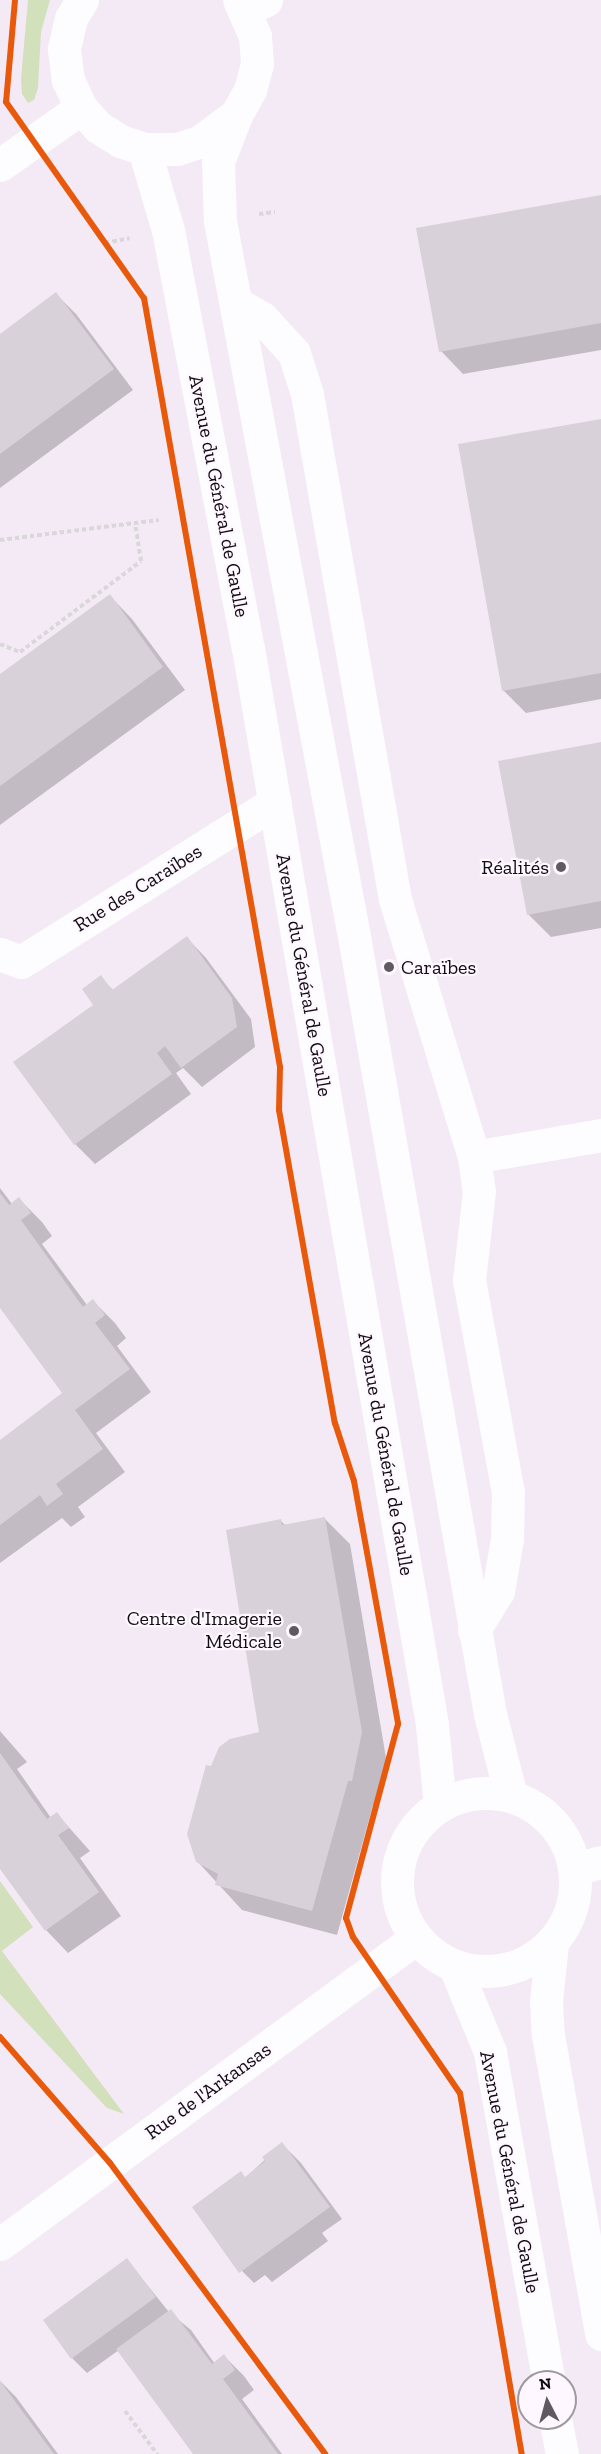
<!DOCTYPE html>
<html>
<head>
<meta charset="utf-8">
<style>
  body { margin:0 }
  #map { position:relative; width:601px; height:2454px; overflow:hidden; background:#f4eaf5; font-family:"Zilla Slab",serif }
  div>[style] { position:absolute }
  .green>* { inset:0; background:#d3e0bc }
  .shadow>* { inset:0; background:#0003 }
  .building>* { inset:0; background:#d9d1da }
  .path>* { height:4px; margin-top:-2px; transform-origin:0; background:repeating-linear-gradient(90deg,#dad7db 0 4.5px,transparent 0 7.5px) }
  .minor>* { height:33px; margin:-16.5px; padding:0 16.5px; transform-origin:16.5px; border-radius:16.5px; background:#fdfcfe }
  .primary>* { height:33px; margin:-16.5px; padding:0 16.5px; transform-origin:16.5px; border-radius:16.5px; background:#fdfcfe }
  .primary>.ring { margin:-16.5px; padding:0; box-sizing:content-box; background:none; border:33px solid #fdfcfe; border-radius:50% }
  .cycleway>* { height:6px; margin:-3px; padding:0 3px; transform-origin:3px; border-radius:3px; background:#e8590c }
  .dots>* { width:16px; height:16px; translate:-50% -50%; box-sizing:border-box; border:3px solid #fef7ff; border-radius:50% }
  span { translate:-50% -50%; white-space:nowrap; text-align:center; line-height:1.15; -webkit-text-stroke:4.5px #fef7ff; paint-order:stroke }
  .street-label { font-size:20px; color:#110b12 }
  .poi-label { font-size:20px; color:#110b12 }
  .right { translate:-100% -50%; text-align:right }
  .left { translate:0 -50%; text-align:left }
  .north { position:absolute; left:517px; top:2370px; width:60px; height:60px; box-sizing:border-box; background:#fef7ff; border:2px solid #9f99a0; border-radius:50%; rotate:354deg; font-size:16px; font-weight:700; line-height:24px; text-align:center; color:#110b12 }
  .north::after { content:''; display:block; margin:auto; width:21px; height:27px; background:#605961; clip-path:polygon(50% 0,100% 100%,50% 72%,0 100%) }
</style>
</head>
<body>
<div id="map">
  <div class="green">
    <div style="clip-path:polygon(28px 0,50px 0,41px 32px,38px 88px,34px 100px,28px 103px,22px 94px,21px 79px)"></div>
    <div style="clip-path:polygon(0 1881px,33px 1927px,2px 1951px,124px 2114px,107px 2108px,0 1994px)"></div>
  </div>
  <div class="shadow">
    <div style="clip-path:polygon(601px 196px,601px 350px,463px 374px,441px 351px)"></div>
    <div style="clip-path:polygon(56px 294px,76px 314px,133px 390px,0 488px,0 336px)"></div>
    <div style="clip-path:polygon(601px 421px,601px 699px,526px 713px,503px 690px)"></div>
    <div style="clip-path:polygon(110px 596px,132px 619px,185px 690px,0 825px,0 675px)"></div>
    <div style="clip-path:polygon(601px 744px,601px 928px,551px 937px,528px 914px)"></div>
    <div style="clip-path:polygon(187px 938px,206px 958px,251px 1019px,255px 1047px,202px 1087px,183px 1068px,176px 1073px,191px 1094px,95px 1164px,75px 1144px,16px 1063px,95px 1005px,100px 977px,114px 991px)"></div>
    <div style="clip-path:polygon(0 1188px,12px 1204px,19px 1199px,42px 1222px,52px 1236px,42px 1244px,87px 1305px,93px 1301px,115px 1323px,126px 1338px,117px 1346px,151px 1392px,96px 1433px,125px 1472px,78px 1507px,85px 1517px,71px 1527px,62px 1518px,0 1563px,0 1441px,64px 1394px,0 1306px)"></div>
    <div style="clip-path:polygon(325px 1519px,350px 1544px,386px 1758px,377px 1805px,373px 1805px,337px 1935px,242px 1910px,197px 1861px,189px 1834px,212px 1768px,261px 1733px,281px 1521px,286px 1526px)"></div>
    <div style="clip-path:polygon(0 1731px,27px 1762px,17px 1769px,51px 1818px,57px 1814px,90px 1851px,80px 1858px,121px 1916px,68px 1953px,46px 1930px,0 1867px)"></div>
    <div style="clip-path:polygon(282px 2144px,301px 2163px,342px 2219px,322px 2233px,328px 2241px,272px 2282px,265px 2275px,254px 2283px,234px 2263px,245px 2178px)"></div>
    <div style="clip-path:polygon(127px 2260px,169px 2312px,191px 2330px,215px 2364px,224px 2356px,244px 2376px,254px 2390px,242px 2399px,282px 2454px,195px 2454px,119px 2350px,87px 2373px,72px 2358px,45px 2320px)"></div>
    <div style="clip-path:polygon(0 2381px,16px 2397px,58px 2454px,0 2454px)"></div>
  </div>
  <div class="building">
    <div style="clip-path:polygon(601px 195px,601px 323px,439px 352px,416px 228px)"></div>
    <div style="clip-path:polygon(56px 292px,114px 369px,0 454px,0 334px)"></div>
    <div style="clip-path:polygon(601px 419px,601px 673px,502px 691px,458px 444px)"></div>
    <div style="clip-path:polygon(110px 594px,163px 667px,0 786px,0 674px)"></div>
    <div style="clip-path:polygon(601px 742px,601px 901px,527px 915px,498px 761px)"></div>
    <div style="clip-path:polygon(187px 936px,232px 998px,237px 1027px,181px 1068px,165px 1046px,157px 1053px,172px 1074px,74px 1145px,13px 1062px,93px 1005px,82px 989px,101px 975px,112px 990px)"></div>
    <div style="clip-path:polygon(0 1193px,9px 1205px,19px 1197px,31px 1213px,21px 1220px,83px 1307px,93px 1299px,105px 1315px,95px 1323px,130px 1369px,75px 1410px,103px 1449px,56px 1484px,63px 1494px,47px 1506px,40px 1495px,0 1525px,0 1440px,62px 1393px,0 1308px)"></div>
    <div style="clip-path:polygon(325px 1517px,362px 1732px,352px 1781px,348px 1781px,312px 1911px,215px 1885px,218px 1874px,196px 1862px,187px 1834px,206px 1765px,211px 1766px,219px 1747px,230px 1739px,259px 1732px,226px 1530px,281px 1519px,282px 1525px)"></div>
    <div style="clip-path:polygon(0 1753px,47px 1819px,57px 1812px,69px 1828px,58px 1835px,99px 1892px,45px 1931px,0 1869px)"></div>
    <div style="clip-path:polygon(282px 2142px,330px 2207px,239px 2273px,192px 2207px,241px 2171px,245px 2177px,265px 2161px,262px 2157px)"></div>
    <div style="clip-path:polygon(127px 2258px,156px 2297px,71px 2359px,43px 2320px)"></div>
    <div style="clip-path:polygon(171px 2309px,212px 2364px,224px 2354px,235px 2370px,223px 2379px,278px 2454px,193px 2454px,116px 2349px)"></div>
    <div style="clip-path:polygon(0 2381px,54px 2454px,0 2454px)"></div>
  </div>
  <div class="path">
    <div style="left:259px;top:214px;width:16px;rotate:-7deg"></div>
    <div style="left:105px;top:243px;width:25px;rotate:-11deg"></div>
    <div style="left:0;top:540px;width:160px;rotate:-7.2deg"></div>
    <div style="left:0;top:644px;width:22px;rotate:22deg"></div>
    <div style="left:20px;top:652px;width:151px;rotate:-36.9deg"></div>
    <div style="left:141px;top:561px;width:38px;rotate:-99deg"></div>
    <div style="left:125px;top:2411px;width:54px;rotate:53.3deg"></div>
  </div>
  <div class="minor">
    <div style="left:246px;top:9px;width:22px;rotate:-24deg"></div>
    <div style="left:0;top:165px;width:99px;rotate:-35.1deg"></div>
    <div style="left:236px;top:303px;width:30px;rotate:30deg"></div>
    <div style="left:262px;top:318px;width:47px;rotate:47.6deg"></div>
    <div style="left:294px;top:353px;width:43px;rotate:72.4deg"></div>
    <div style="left:307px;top:394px;width:513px;rotate:80.12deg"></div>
    <div style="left:395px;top:899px;width:270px;rotate:73deg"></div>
    <div style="left:474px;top:1157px;width:34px;rotate:82deg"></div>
    <div style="left:479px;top:1191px;width:90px;rotate:96.4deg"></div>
    <div style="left:469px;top:1280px;width:216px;rotate:79.6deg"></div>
    <div style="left:508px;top:1492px;width:47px;rotate:91.2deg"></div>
    <div style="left:507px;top:1539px;width:53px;rotate:99.8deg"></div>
    <div style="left:498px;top:1591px;width:46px;rotate:121.6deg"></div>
    <div style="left:0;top:954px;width:22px;rotate:21deg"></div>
    <div style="left:21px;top:962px;width:300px;rotate:-32.2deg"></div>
    <div style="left:474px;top:1157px;width:129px;rotate:-9.8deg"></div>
    <div style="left:575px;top:1869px;width:27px;rotate:-15deg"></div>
    <div style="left:0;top:2244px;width:516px;rotate:-36.34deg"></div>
  </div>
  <div class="primary">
    <div style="left:82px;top:0;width:21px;rotate:121deg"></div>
    <div style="left:71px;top:18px;width:32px;rotate:103deg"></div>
    <div style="left:64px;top:49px;width:31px;rotate:83deg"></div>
    <div style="left:68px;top:80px;width:31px;rotate:65deg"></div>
    <div style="left:81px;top:108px;width:25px;rotate:48deg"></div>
    <div style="left:98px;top:127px;width:26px;rotate:32deg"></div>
    <div style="left:120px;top:141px;width:25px;rotate:18deg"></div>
    <div style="left:144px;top:149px;width:33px"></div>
    <div style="left:177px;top:149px;width:23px;rotate:-18deg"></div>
    <div style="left:199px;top:142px;width:46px;rotate:-36.1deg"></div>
    <div style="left:236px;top:115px;width:29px;rotate:-61deg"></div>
    <div style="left:250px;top:90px;width:27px;rotate:-75deg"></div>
    <div style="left:257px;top:64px;width:28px;rotate:-94deg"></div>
    <div style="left:255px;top:36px;width:39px;rotate:-114deg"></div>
    <div style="left:236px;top:115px;width:50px;rotate:111deg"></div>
    <div style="left:218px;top:162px;width:59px;rotate:88.1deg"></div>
    <div style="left:220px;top:221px;width:734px;rotate:79.39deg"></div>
    <div style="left:355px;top:942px;width:784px;rotate:80.08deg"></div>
    <div style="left:490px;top:1714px;width:85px;rotate:75.6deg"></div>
    <div style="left:144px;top:149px;width:84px;rotate:73.5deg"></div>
    <div style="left:168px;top:230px;width:426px;rotate:79.2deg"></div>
    <div style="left:248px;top:648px;width:1093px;rotate:80.3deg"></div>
    <div style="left:432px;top:1725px;width:80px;rotate:84.3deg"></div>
    <div class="ring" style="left:397px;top:1793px;width:145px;height:145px"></div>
    <div style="left:552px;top:1943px;width:58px;rotate:95.9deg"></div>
    <div style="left:546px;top:2001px;width:34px;rotate:87deg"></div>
    <div style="left:548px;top:2035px;width:304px;rotate:79.9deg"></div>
    <div style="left:455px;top:1967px;width:92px;rotate:67.6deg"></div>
    <div style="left:490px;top:2052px;width:335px;rotate:79.9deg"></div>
    <div style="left:555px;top:2418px;width:37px;rotate:79deg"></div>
  </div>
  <div class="cycleway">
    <div style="left:15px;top:0;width:102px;rotate:95deg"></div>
    <div style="left:6px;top:102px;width:240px;rotate:54.9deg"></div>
    <div style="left:144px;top:298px;width:781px;rotate:79.97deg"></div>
    <div style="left:280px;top:1067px;width:43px;rotate:91.3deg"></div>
    <div style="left:279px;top:1110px;width:318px;rotate:79.9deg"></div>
    <div style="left:335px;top:1423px;width:61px;rotate:71.9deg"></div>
    <div style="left:354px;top:1481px;width:247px;rotate:79.7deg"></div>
    <div style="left:398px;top:1724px;width:201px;rotate:105deg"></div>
    <div style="left:346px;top:1918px;width:20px;rotate:70deg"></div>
    <div style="left:353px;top:1937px;width:189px;rotate:55.6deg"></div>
    <div style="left:460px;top:2093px;width:366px;rotate:80.3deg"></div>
    <div style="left:0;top:2037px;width:167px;rotate:48.9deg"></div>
    <div style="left:110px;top:2163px;width:362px;rotate:53.5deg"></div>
  </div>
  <div class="dots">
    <div style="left:561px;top:867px;background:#605961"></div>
    <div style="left:389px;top:967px;background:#605961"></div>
    <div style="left:294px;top:1631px;background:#605961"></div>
  </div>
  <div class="street-label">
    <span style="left:219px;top:496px;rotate:79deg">Avenue du Général de Gaulle</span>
    <span style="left:138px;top:888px;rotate:-32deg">Rue des Caraïbes</span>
    <span style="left:304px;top:975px;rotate:80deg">Avenue du Général de Gaulle</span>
    <span style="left:386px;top:1454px;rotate:80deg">Avenue du Général de Gaulle</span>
    <span style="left:208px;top:2091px;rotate:-36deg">Rue de l'Arkansas</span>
    <span style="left:510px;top:2172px;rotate:79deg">Avenue du Général de Gaulle</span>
  </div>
  <div class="poi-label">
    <span class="right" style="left:549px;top:867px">Réalités</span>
    <span class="left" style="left:401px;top:967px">Caraïbes</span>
    <span class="right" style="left:282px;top:1630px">Centre d'Imagerie<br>Médicale</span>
  </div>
  <div class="north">N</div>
</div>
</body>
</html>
